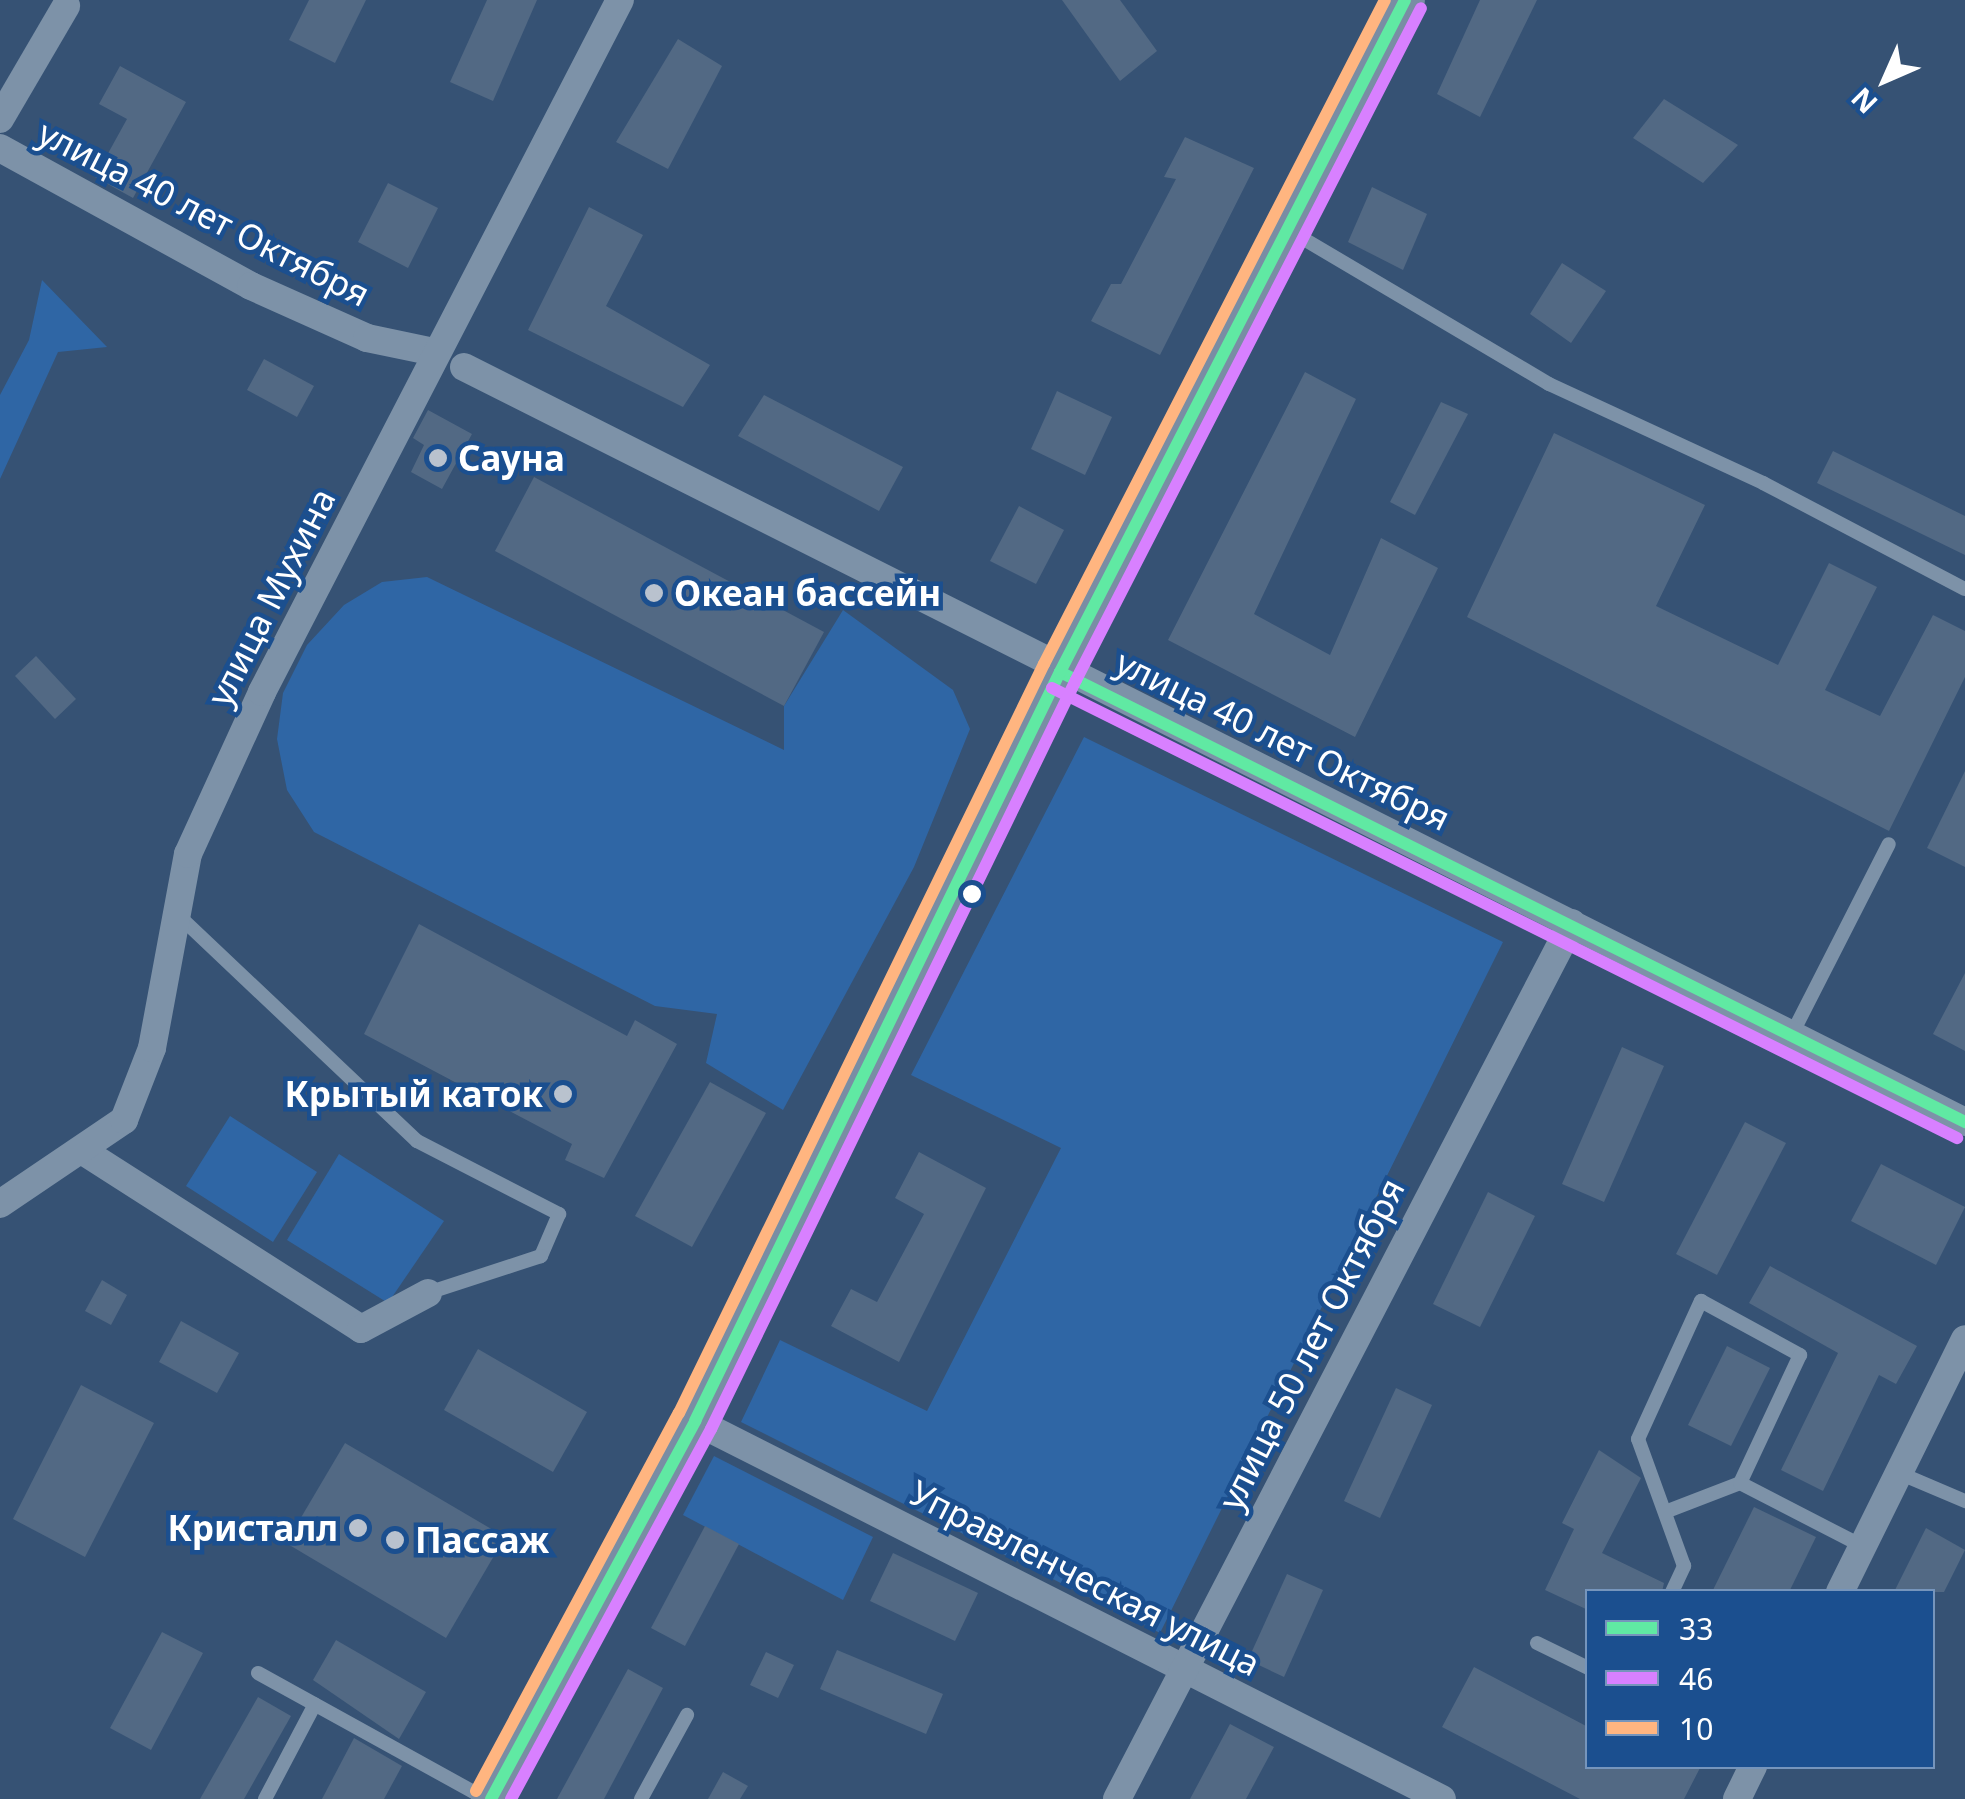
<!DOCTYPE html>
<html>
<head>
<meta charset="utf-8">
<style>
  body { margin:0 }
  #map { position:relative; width:1965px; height:1799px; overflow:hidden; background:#365274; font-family:"Noto Sans",sans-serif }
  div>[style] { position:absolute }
  .green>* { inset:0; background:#2f66a5 }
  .building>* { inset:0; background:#526984 }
  .service>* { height:14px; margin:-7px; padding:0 7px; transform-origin:7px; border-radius:7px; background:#7d92a8 }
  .minor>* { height:28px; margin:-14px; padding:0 14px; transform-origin:14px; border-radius:14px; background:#7d92a8 }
  .secondary>* { height:40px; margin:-20px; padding:0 20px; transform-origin:20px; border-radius:20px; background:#798da4 }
  .bus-1>* { height:12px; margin:-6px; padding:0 6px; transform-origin:6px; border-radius:6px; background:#60e9a3 }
  .bus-2>* { height:12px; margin:-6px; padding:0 6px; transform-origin:6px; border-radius:6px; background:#d880ff }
  .bus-3>* { height:12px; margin:-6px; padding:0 6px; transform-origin:6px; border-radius:6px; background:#ffb580 }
  .dots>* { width:28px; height:28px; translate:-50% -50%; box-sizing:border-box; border:5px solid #1b4f8f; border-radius:50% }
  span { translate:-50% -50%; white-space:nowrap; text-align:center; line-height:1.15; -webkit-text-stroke:9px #1b4f8f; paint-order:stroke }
  .street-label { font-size:35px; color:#fff }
  .poi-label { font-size:35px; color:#fff; font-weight:700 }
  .left { translate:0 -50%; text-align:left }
  .right { translate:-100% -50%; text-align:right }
  .legend { position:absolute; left:1585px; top:1589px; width:350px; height:180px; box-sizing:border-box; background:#1b4f8f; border:2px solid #7695bc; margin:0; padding:12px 18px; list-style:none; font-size:30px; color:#fff }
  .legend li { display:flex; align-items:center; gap:20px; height:50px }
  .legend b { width:50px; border:2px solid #7695bc }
  .north { position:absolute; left:1835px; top:30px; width:100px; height:100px; -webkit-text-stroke:8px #1b4f8f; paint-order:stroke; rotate:225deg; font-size:28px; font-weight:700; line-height:40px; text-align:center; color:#fff }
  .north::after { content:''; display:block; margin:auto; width:35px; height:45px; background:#fff; clip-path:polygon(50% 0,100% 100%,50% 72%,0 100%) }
</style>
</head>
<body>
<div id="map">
  <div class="green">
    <div style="clip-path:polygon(42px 280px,107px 347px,58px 352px,0 479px,0 395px,29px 340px)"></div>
    <div style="clip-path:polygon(427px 577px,784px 750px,784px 706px,843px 610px,953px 690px,970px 729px,914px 867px,783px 1110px,706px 1063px,717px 1014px,655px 1006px,314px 832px,287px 790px,277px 739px,283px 693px,307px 645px,344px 605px,382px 582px)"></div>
    <div style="clip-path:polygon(1084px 737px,1503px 942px,1160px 1633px,741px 1422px,780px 1340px,927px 1411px,1061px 1148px,911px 1075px)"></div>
    <div style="clip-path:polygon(230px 1116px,317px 1172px,273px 1242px,186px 1186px)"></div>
    <div style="clip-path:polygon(339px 1154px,444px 1221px,388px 1303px,287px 1240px)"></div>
    <div style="clip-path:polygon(714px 1456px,873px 1537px,843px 1600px,683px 1515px)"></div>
  </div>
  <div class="building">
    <div style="clip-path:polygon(309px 0,366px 0,335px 63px,289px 40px)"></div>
    <div style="clip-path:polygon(487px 0,537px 0,493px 101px,450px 82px)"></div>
    <div style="clip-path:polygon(1062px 0,1120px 0,1157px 51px,1120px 81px)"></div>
    <div style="clip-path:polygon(1480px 0,1537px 0,1480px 117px,1437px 94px)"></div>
    <div style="clip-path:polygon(678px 39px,722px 66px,668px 169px,616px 142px)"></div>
    <div style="clip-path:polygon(120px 66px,186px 102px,133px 198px,95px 177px,127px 119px,99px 104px)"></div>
    <div style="clip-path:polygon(1664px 99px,1738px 145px,1703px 183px,1633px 138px)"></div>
    <div style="clip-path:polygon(1185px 137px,1254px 168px,1160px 355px,1091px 321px,1111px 284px,1121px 284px,1176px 179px,1164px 177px)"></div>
    <div style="clip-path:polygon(388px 183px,438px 208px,408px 268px,358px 242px)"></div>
    <div style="clip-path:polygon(1372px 187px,1427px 214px,1403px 270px,1348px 242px)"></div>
    <div style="clip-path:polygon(589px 207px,643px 235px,606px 306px,710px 365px,683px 407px,528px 330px)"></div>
    <div style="clip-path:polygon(1562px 263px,1606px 291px,1571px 343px,1530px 314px)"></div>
    <div style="clip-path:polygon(264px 359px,314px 386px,297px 417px,247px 390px)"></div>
    <div style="clip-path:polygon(1305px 372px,1356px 399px,1254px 614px,1330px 655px,1381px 538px,1438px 568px,1355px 737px,1168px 640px)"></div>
    <div style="clip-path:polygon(1057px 391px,1112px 417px,1085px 475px,1031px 449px)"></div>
    <div style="clip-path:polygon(764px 395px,903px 467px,879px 511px,738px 436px)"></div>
    <div style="clip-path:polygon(1441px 402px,1468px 414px,1415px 515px,1390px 502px)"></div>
    <div style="clip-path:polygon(428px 410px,472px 434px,442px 489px,411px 472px,424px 445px,413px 438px)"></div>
    <div style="clip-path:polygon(1554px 433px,1705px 505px,1656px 606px,1778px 665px,1829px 563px,1877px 587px,1825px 690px,1880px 716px,1933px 615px,1965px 631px,1965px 677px,1889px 831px,1467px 617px)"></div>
    <div style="clip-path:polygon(1833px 451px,1965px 516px,1965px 555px,1817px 483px)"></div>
    <div style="clip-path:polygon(534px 477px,824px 632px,784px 706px,495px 551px)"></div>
    <div style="clip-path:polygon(1019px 506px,1064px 530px,1036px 584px,990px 561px)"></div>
    <div style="clip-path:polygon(36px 656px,76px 699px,55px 719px,15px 676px)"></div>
    <div style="clip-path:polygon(1965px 771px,1965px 867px,1927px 848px)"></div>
    <div style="clip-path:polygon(419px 924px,627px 1036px,635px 1020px,677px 1044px,604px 1178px,565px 1160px,572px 1144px,364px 1034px)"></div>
    <div style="clip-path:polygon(1965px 973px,1965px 1051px,1933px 1034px)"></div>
    <div style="clip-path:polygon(1622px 1047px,1664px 1066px,1604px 1202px,1562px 1184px)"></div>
    <div style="clip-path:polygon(710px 1082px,766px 1113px,692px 1247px,635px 1216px)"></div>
    <div style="clip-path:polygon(1745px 1122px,1786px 1143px,1717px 1275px,1676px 1254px)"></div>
    <div style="clip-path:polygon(919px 1152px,986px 1188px,899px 1362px,831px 1326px,851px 1289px,877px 1302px,924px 1214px,895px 1198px)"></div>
    <div style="clip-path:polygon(1881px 1164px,1965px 1207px,1936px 1265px,1851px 1221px)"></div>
    <div style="clip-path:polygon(1488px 1192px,1535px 1216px,1480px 1327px,1433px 1304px)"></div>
    <div style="clip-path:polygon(1770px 1266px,1917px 1346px,1896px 1384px,1879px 1375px,1823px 1491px,1781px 1470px,1838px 1353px,1749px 1303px)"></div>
    <div style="clip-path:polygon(102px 1280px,127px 1295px,111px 1325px,85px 1311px)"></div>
    <div style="clip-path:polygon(181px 1321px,239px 1353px,217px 1393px,159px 1362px)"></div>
    <div style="clip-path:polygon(1727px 1346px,1770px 1368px,1731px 1446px,1688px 1425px)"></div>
    <div style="clip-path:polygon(478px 1349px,587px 1412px,553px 1472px,444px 1410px)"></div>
    <div style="clip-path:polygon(81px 1385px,154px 1423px,85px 1557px,13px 1519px)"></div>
    <div style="clip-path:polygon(1396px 1388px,1432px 1405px,1380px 1518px,1344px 1501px)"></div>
    <div style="clip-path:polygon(345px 1443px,505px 1537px,446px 1638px,286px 1543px)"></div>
    <div style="clip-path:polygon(1599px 1450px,1641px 1478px,1602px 1553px,1664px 1583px,1662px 1592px,1588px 1592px,1588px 1610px,1545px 1590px,1574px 1529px,1562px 1523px)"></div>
    <div style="clip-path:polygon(1754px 1507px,1816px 1537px,1789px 1592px,1712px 1592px)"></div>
    <div style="clip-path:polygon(705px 1526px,739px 1544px,685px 1646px,651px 1628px)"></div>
    <div style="clip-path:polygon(1926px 1528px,1965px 1550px,1944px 1592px,1894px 1592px)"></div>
    <div style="clip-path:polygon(893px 1553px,978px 1593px,955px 1641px,870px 1601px)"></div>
    <div style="clip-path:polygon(1287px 1574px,1323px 1590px,1284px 1677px,1248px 1660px)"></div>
    <div style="clip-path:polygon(162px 1632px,203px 1653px,151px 1750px,110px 1728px)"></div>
    <div style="clip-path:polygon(336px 1640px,426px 1692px,399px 1739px,313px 1680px)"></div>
    <div style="clip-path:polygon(837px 1650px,943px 1694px,926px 1734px,820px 1689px)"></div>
    <div style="clip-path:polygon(766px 1652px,794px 1665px,778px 1698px,750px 1685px)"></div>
    <div style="clip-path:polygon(1474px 1667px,1588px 1727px,1588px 1766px,1701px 1766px,1684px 1799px,1580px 1799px,1442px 1727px)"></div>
    <div style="clip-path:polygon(628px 1669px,663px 1688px,604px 1799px,557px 1799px)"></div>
    <div style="clip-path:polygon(258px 1697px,291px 1716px,244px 1799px,200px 1799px)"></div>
    <div style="clip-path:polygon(1230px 1724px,1274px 1747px,1246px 1799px,1190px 1799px)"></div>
    <div style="clip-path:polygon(354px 1738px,402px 1766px,384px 1799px,322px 1799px)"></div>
    <div style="clip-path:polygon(723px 1772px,748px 1786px,740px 1799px,708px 1799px)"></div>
  </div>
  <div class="service">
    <div style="left:1292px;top:232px;width:299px;rotate:30.6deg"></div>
    <div style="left:1549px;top:384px;width:236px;rotate:24.8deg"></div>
    <div style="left:1763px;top:483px;width:228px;rotate:27.7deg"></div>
    <div style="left:178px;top:915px;width:329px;rotate:43.4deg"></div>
    <div style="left:417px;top:1141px;width:160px;rotate:27.2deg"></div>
    <div style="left:559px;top:1214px;width:46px;rotate:113.2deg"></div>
    <div style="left:541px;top:1256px;width:119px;rotate:161.9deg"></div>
    <div style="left:1792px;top:1034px;width:213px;rotate:-63deg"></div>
    <div style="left:1899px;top:1473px;width:72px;rotate:23deg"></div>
    <div style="left:1665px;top:1512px;width:80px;rotate:-21.1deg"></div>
    <div style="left:1672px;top:1592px;width:29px;rotate:-65deg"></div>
    <div style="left:1684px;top:1566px;width:135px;rotate:-109.9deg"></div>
    <div style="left:1638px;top:1439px;width:152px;rotate:-65.5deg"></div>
    <div style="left:1701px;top:1301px;width:113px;rotate:28.6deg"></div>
    <div style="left:1800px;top:1355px;width:141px;rotate:115.1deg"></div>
    <div style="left:1740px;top:1483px;width:137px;rotate:27.3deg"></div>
    <div style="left:1537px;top:1643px;width:57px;rotate:26.1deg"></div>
    <div style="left:258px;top:1673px;width:260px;rotate:28.9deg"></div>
    <div style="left:265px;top:1799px;width:107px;rotate:-62.2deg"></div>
    <div style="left:641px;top:1799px;width:96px;rotate:-61.3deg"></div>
  </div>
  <div class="minor">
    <div style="left:0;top:119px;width:131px;rotate:-59.7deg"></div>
    <div style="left:0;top:148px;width:286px;rotate:28.8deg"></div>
    <div style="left:251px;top:286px;width:127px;rotate:24.1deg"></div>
    <div style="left:367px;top:338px;width:68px;rotate:11.8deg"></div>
    <div style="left:464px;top:367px;width:1680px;rotate:26.7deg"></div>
    <div style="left:83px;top:1151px;width:330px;rotate:32.6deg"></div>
    <div style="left:361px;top:1329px;width:76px;rotate:-28.2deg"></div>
    <div style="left:0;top:1204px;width:150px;rotate:-34.1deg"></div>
    <div style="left:124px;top:1120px;width:77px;rotate:-68.7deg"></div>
    <div style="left:152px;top:1048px;width:197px;rotate:-79.5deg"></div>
    <div style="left:188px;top:854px;width:178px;rotate:-65.4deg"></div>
    <div style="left:262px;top:692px;width:779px;rotate:-62.65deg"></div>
    <div style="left:695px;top:1421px;width:837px;rotate:26.84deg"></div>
    <div style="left:1840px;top:1592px;width:282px;rotate:-63.7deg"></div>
    <div style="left:1117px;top:1799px;width:987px;rotate:-62.55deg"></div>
    <div style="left:1737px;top:1799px;width:37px;rotate:-64deg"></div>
  </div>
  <div class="secondary">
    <div style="left:491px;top:1799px;width:430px;rotate:-61.6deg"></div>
    <div style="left:695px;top:1421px;width:833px;rotate:-64.02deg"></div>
    <div style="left:1060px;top:672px;width:755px;rotate:-62.82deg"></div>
  </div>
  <div class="bus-1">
    <div style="left:1060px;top:672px;width:1011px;rotate:26.44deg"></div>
    <div style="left:491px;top:1799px;width:430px;rotate:-61.6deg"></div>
    <div style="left:695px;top:1421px;width:833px;rotate:-64.02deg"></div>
    <div style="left:1060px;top:672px;width:755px;rotate:-62.82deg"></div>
  </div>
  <div class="bus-2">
    <div style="left:1052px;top:688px;width:1011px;rotate:26.44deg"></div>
    <div style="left:511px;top:1799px;width:421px;rotate:-61.6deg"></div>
    <div style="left:711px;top:1429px;width:833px;rotate:-64.02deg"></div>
    <div style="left:1076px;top:680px;width:755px;rotate:-62.82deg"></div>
  </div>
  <div class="bus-3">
    <div style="left:476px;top:1791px;width:429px;rotate:-61.8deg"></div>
    <div style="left:679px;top:1413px;width:833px;rotate:-64.02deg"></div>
    <div style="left:1044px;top:664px;width:746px;rotate:-62.82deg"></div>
  </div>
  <div class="dots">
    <div style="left:438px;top:458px;background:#b9c2ce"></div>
    <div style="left:654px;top:593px;background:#b9c2ce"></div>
    <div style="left:972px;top:894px;background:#fff"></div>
    <div style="left:563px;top:1094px;background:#b9c2ce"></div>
    <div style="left:358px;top:1528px;background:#b9c2ce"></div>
    <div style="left:395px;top:1540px;background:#b9c2ce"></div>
  </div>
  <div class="street-label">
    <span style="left:204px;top:213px;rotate:27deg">улица 40 лет Октября</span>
    <span style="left:271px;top:597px;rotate:-63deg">улица Мухина</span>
    <span style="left:1283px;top:740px;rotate:26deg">улица 40 лет Октября</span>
    <span style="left:1311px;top:1344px;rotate:-63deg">улица 50 лет Октября</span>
    <span style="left:1085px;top:1578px;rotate:27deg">Управленческая улица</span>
  </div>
  <div class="poi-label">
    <span class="left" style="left:458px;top:458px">Сауна</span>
    <span class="left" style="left:674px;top:593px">Океан бассейн</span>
    <span class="right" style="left:543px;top:1094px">Крытый каток</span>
    <span class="right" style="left:338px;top:1528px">Кристалл</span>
    <span class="left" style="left:415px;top:1540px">Пассаж</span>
  </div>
  <ul class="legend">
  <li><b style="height:12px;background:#60e9a3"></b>33</li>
  <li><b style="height:12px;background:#d880ff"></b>46</li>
  <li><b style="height:12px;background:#ffb580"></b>10</li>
  </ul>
  <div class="north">N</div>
</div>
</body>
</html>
